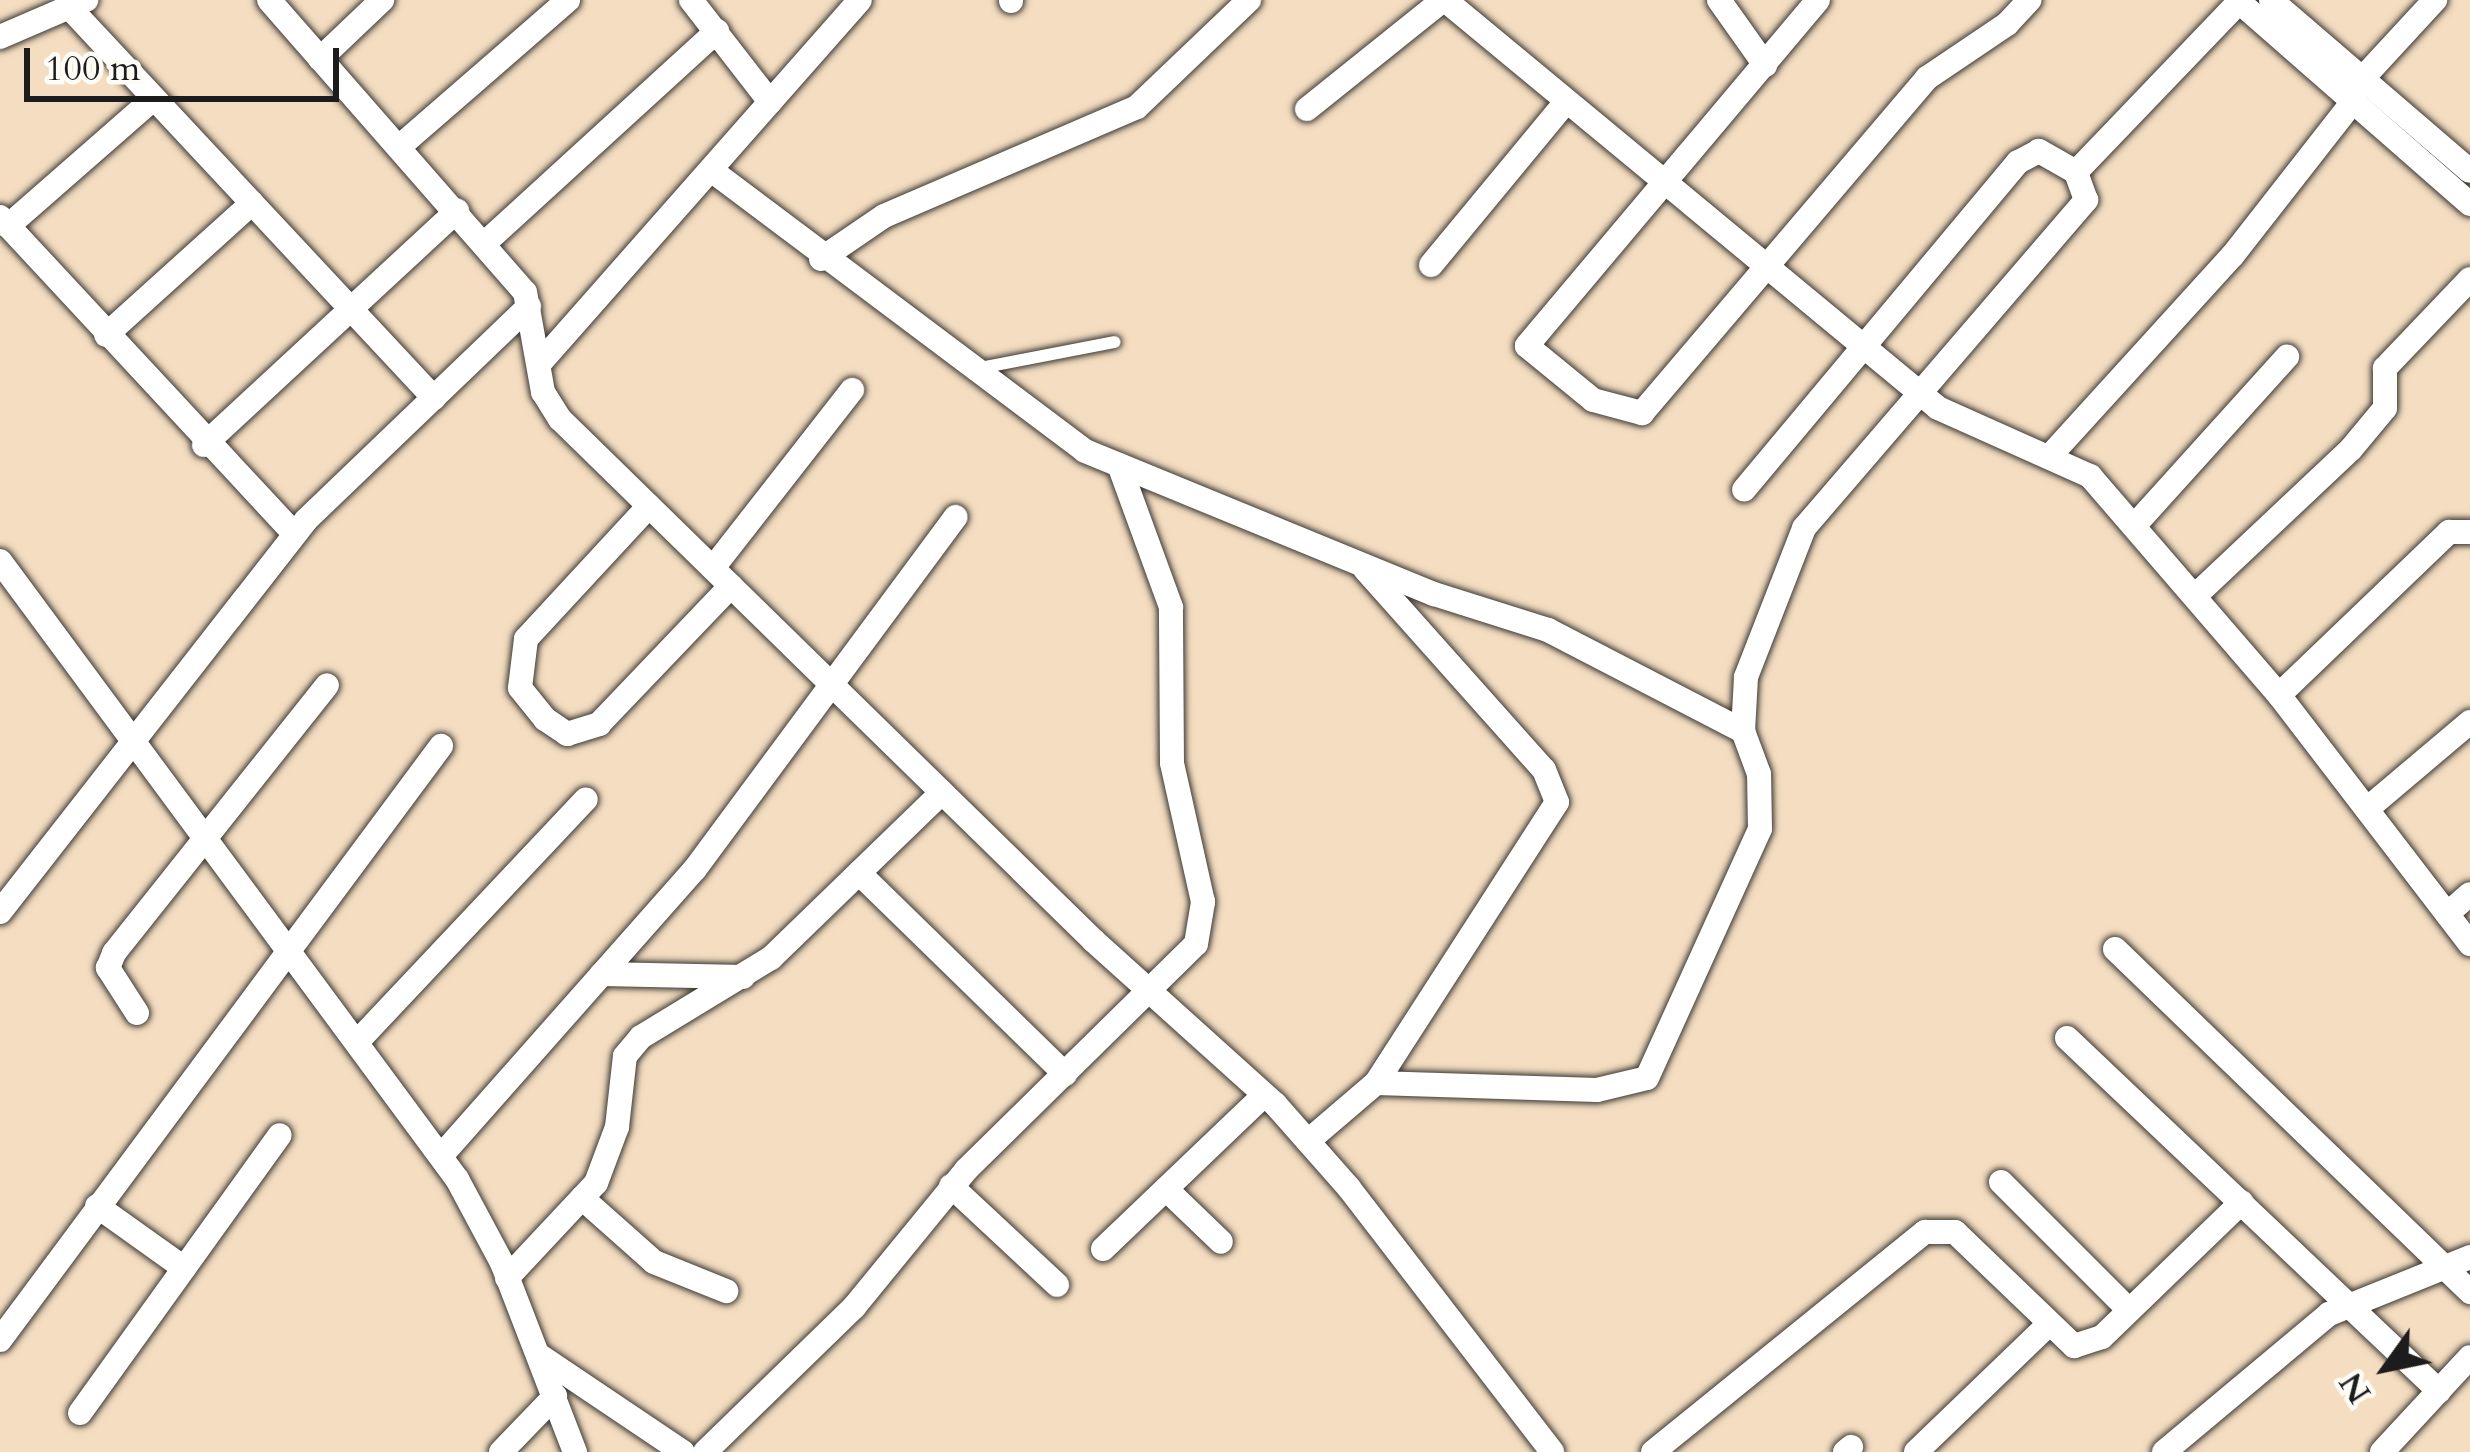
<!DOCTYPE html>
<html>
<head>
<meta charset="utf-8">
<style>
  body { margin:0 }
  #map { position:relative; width:2470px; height:1452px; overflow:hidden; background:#f4ddc0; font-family:Cardo,serif }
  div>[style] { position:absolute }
  .roads { filter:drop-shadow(0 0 3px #3c3935) drop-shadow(0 0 3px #3c3935) }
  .service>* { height:12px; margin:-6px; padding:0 6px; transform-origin:6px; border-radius:6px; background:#fff }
  .minor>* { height:24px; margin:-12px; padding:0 12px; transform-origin:12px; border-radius:12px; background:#fff }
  span { translate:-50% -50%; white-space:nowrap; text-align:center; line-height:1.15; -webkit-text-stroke:9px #fdfcf7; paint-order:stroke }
  .north { position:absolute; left:2326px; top:1308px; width:120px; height:120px; -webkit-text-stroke:9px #fdfcf7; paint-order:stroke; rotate:237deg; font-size:33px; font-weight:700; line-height:48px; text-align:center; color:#1c1c1c }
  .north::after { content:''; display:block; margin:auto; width:42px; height:54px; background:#1c1c1c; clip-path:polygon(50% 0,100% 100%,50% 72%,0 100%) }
  .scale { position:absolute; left:24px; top:48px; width:315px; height:54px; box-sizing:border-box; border:6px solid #1c1c1c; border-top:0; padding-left:15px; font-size:36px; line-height:42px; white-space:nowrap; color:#1c1c1c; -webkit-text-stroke:9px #fdfcf7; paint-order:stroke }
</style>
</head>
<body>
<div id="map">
  <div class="roads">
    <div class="service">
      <div style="left:980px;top:368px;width:137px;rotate:-10.9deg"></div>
    </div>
    <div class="minor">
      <div style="left:269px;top:0;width:388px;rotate:48.8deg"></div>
      <div style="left:525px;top:292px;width:102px;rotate:79.8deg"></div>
      <div style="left:543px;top:392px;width:32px;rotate:58deg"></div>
      <div style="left:560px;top:419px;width:747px;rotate:44.35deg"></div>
      <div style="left:1094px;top:941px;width:244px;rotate:42deg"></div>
      <div style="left:1275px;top:1104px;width:112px;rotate:48.6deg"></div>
      <div style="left:1349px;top:1188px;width:333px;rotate:52.4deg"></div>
      <div style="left:691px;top:0;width:129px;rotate:52.2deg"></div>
      <div style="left:1445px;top:0;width:640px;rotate:39.61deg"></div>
      <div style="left:1938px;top:408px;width:167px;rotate:24.1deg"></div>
      <div style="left:2090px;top:476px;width:289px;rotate:49.2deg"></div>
      <div style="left:2279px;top:695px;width:314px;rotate:52.5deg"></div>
      <div style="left:1719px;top:0;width:80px;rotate:54.7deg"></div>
      <div style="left:1818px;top:0;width:452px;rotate:130.1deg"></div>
      <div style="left:1527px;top:346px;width:85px;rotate:39.3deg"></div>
      <div style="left:1593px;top:400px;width:51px;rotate:14.9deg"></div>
      <div style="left:1642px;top:413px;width:440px;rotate:-49.6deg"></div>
      <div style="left:1927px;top:78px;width:97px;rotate:-34deg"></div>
      <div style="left:2007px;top:24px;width:33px;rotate:-47deg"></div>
      <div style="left:2237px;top:0;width:310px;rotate:41.2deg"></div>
      <div style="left:2271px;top:0;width:262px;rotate:40.7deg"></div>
      <div style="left:1011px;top:1px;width:1px;rotate:-90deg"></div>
      <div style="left:69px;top:7px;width:535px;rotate:46.97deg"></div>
      <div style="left:0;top:37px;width:94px;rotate:-23.3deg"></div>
      <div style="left:320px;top:59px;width:86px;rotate:-43.6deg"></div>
      <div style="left:2362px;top:79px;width:108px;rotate:-47.3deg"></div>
      <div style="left:1307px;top:109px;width:174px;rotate:-38.7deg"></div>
      <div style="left:399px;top:147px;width:224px;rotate:-41deg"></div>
      <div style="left:711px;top:170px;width:468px;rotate:36.9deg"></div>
      <div style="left:1085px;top:451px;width:377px;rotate:22.3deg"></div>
      <div style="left:1434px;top:594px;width:120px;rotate:17.5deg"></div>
      <div style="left:1548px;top:630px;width:220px;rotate:27.4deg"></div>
      <div style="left:2076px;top:172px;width:236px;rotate:-46.2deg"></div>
      <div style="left:0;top:217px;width:432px;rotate:47.1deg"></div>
      <div style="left:8px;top:226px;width:194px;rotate:-41.2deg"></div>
      <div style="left:486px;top:242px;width:313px;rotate:-42.4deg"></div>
      <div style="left:821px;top:259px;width:76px;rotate:-34.3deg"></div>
      <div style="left:884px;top:216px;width:275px;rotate:-23.3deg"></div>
      <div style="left:1137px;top:107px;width:155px;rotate:-43.7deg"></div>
      <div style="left:1431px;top:265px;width:212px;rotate:-50.4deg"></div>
      <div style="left:106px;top:335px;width:197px;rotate:-42.1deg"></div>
      <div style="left:539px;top:364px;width:485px;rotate:-48.6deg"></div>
      <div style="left:204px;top:445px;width:345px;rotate:-42.8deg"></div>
      <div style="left:2049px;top:457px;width:273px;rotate:-47.7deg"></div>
      <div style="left:2233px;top:255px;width:197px;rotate:-52deg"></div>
      <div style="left:649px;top:506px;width:181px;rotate:132.8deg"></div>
      <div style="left:526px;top:639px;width:49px;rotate:97deg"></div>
      <div style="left:520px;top:688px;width:40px;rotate:51deg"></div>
      <div style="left:545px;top:719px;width:27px;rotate:34deg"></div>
      <div style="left:567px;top:734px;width:34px;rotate:-17deg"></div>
      <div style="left:599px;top:724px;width:191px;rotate:-46.3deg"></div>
      <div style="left:2135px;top:525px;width:227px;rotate:-47.9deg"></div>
      <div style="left:0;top:561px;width:769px;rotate:53.52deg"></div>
      <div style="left:457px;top:1179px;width:95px;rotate:61.8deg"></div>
      <div style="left:502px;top:1263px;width:203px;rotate:68.9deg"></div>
      <div style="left:713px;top:568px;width:226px;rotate:-52deg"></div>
      <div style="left:2195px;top:596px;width:214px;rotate:-43.3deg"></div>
      <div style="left:2351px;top:449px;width:53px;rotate:-50.3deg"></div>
      <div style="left:2385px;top:408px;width:40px;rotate:-90deg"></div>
      <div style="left:2385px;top:368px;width:123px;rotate:-46.3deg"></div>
      <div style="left:2279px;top:695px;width:236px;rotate:-43.8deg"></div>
      <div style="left:2449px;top:532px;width:21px"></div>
      <div style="left:2367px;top:809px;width:135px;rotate:-40.2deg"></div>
      <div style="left:859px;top:873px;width:288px;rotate:44.3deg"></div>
      <div style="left:0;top:912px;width:497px;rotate:-52deg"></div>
      <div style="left:306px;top:520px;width:309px;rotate:-43.8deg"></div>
      <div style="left:2447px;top:914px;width:30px;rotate:-41deg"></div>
      <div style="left:2115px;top:949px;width:494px;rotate:44deg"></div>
      <div style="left:602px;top:974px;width:141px;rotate:1.2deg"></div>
      <div style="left:137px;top:1013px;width:54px;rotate:-122.8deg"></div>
      <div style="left:108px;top:968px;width:16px;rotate:-68deg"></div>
      <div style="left:114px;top:953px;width:342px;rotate:-51.5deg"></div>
      <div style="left:2067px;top:1038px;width:513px;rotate:43.5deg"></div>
      <div style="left:358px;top:1041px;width:332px;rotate:-46.7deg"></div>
      <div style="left:1376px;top:1083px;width:221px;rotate:1.8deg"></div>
      <div style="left:1597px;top:1090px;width:51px;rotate:-13.5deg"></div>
      <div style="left:1647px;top:1078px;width:273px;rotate:-65.6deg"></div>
      <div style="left:1760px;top:829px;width:55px;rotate:-91deg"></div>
      <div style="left:1759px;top:774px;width:46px;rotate:-110.4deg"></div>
      <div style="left:1743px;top:731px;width:54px;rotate:-86.8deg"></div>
      <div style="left:1746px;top:677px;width:160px;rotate:-68.7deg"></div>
      <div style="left:1804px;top:528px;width:433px;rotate:-49.3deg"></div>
      <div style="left:2086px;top:200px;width:30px;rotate:-110deg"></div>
      <div style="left:2076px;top:172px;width:43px;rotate:-150.4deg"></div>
      <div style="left:2039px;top:151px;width:24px;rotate:152deg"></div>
      <div style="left:2018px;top:162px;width:427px;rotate:129.9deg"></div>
      <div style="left:1308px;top:1141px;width:89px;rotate:-40.5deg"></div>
      <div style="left:1376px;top:1083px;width:334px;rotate:-57.2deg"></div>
      <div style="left:1557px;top:802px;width:35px;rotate:-112deg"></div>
      <div style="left:1544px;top:770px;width:269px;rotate:-131.7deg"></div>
      <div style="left:441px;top:1156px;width:383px;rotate:-48.5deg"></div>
      <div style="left:695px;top:869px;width:438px;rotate:-53.5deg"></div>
      <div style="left:2001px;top:1182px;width:181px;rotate:45deg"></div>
      <div style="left:951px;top:1186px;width:145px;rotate:43deg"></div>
      <div style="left:1166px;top:1189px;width:76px;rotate:43.9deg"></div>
      <div style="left:582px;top:1198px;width:96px;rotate:41.6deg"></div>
      <div style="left:654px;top:1262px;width:78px;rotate:21.9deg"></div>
      <div style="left:97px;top:1206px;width:107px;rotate:35.5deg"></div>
      <div style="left:1103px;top:1249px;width:223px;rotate:-43.7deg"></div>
      <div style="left:507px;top:1278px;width:130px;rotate:-46.9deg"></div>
      <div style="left:596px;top:1183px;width:60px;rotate:-69.4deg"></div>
      <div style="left:617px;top:1127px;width:71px;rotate:-83.6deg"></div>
      <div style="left:625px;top:1056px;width:25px;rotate:-50deg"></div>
      <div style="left:641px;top:1037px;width:152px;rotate:-31.3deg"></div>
      <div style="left:771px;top:958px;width:238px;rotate:-44.1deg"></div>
      <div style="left:0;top:1340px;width:740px;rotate:-53.41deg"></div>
      <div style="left:540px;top:1356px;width:172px;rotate:33.9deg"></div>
      <div style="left:80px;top:1413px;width:342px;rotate:-54.3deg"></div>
      <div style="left:501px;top:1452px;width:78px;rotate:-46deg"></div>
      <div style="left:705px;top:1452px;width:208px;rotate:-44.2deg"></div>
      <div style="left:854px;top:1307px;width:177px;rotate:-50.7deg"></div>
      <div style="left:966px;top:1170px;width:322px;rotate:-44.5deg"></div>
      <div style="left:1196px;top:944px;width:43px;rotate:-80.5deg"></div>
      <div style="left:1203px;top:902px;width:142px;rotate:-102.6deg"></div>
      <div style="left:1172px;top:763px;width:156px;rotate:-90.4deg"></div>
      <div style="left:1171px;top:607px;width:151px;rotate:-110.1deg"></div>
      <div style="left:1653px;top:1452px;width:350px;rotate:-39deg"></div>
      <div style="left:1925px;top:1232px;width:30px"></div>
      <div style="left:1955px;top:1232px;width:165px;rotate:43.8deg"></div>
      <div style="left:2074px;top:1346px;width:29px;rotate:-18deg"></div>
      <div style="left:2102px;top:1337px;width:194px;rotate:-44deg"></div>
      <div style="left:1845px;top:1452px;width:8px;rotate:-40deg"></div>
      <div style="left:1916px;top:1452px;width:180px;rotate:-43.9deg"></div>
      <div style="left:2164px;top:1452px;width:215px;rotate:-39.9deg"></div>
      <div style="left:2329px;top:1314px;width:152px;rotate:-22deg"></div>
      <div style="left:2382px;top:1452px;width:129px;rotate:-47.2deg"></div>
    </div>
  </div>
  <div class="north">N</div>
  <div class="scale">100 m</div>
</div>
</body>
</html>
